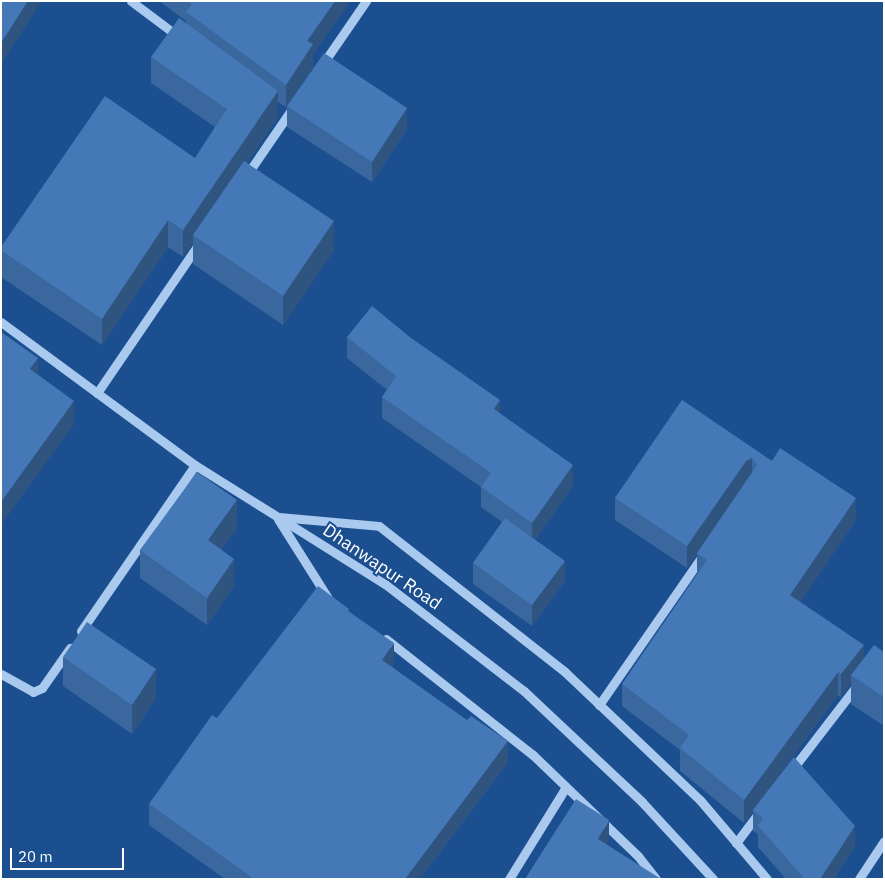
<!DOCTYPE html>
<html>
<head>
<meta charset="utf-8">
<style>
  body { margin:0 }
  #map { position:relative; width:885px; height:880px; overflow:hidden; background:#1b4f8f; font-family:"IBM Plex Sans",sans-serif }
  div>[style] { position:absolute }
  .minor>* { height:9px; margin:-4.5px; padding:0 4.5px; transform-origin:4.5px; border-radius:4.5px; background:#a9c9ee }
  .wall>* { inset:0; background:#3a679d }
  .shaded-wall>* { inset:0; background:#305480 }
  .building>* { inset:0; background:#4478b7 }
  span { translate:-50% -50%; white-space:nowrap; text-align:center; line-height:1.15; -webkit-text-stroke:4px #1b4f8f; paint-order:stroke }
  .street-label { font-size:18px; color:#fff }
  .frame { position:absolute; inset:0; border:2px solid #fff; pointer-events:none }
  .scale { position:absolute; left:10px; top:848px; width:114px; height:22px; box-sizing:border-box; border:2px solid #fff; border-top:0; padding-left:6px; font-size:15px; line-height:18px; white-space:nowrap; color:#fff; -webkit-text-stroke:4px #1b4f8f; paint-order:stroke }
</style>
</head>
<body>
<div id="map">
  <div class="minor">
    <div style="left:131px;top:1px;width:60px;rotate:36.9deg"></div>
    <div style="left:322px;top:65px;width:78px;rotate:-55.5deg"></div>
    <div style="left:246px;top:176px;width:85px;rotate:-55.6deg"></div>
    <div style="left:1px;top:322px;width:241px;rotate:36.4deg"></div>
    <div style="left:195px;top:465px;width:224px;rotate:32.1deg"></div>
    <div style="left:385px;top:584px;width:175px;rotate:37.6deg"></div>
    <div style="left:524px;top:691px;width:162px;rotate:43.2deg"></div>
    <div style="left:642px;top:802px;width:105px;rotate:47.3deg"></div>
    <div style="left:97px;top:393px;width:183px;rotate:-55.7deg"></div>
    <div style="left:279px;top:517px;width:100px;rotate:5.1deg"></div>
    <div style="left:379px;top:526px;width:236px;rotate:38.1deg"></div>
    <div style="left:565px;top:672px;width:186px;rotate:43.5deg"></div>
    <div style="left:700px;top:800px;width:104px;rotate:49.7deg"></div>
    <div style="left:278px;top:519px;width:93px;rotate:57.7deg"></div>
    <div style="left:81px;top:631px;width:201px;rotate:-55.5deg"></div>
    <div style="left:386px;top:639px;width:187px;rotate:38.3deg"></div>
    <div style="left:533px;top:755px;width:146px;rotate:43.9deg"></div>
    <div style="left:638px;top:856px;width:29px;rotate:52deg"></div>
    <div style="left:1px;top:674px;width:37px;rotate:29deg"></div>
    <div style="left:33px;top:692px;width:10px;rotate:-24deg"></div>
    <div style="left:42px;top:688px;width:49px;rotate:-55deg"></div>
    <div style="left:599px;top:705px;width:183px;rotate:-55.3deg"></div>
    <div style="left:791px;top:771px;width:110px;rotate:-52.4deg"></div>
    <div style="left:736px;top:843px;width:40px;rotate:-53deg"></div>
    <div style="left:509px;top:879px;width:108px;rotate:-58.2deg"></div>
    <div style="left:859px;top:879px;width:45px;rotate:-56.7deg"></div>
  </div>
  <div class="wall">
    <div style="clip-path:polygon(159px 1px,348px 1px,348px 5px,313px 54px,313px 67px,286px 107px,278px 102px,278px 117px,247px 163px,334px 250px,283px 325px,193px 264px,193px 242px,183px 257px,168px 247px,102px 345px,1px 277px,1px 247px,195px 158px,215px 127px,151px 83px,151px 57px,186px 23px,186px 21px)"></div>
    <div style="clip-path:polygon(287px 106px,407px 129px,372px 182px,287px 127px)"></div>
    <div style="clip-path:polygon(347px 337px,500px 414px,573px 486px,535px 540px,565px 581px,532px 626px,473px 584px,473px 563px,502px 522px,481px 507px,481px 487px,382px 418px,382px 397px,387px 390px,347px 358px)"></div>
    <div style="clip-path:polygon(682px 400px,856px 520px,800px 602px,864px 659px,884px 652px,884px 726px,851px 704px,851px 683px,841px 697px,838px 695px,744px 823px,680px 771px,680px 750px,622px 706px,622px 684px,697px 574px,697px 554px,687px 568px,615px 520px,615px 498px)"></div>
    <div style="clip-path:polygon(237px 528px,221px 550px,234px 586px,207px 625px,140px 578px,140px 550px)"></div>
    <div style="clip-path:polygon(349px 611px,394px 663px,392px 667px,508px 762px,420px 879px,225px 879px,149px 825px,149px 804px,217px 718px)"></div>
    <div style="clip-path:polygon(63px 657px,156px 698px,132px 734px,63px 686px)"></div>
    <div style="clip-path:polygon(753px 810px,855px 846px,834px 879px,786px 879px,758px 847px,758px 834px,753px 831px)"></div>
  </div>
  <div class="shaded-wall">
    <div style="clip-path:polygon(28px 1px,42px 1px,1px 64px,1px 43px)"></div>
    <div style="clip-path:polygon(335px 1px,348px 1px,348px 5px,313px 54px,313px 67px,286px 107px,286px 85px,307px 41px)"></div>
    <div style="clip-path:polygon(278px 91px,278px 117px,197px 237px,193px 235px,193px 242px,183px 257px,183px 230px)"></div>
    <div style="clip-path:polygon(407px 108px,407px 129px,372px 182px,372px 162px)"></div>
    <div style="clip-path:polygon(168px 220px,168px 247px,102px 345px,102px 319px)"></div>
    <div style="clip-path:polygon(334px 221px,334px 250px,283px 325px,283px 296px)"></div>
    <div style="clip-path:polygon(38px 358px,38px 381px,30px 369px)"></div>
    <div style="clip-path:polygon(500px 400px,500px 421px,494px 409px)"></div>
    <div style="clip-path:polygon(74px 401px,74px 424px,1px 525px,1px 502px)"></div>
    <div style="clip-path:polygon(752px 458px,752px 481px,746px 483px,687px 568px,687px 546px,746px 461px)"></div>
    <div style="clip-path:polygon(573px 465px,573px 486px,532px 544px,532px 523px)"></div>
    <div style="clip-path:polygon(856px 498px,856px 520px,790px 618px,790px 595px)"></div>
    <div style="clip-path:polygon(237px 500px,237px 528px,208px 568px,208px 540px)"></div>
    <div style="clip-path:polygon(234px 559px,234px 586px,207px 625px,207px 598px)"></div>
    <div style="clip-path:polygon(565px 561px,565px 581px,532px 626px,532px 605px)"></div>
    <div style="clip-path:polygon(394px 643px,394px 663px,382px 681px,382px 660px)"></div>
    <div style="clip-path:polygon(864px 645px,864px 667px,851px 675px,851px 683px,841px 697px,841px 674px)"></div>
    <div style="clip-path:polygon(156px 669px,156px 698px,132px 734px,132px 705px)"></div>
    <div style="clip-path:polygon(838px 672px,838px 695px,744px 823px,744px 800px)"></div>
    <div style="clip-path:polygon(508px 741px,508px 762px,420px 879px,405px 879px)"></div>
    <div style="clip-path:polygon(609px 820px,609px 840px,598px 858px,598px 839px)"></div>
    <div style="clip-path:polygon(855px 826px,855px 846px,834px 879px,820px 879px)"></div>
  </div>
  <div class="building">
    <div style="clip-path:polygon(1px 1px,28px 1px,1px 43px)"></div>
    <div style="clip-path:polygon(189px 1px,335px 1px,307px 41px,313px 44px,286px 85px,186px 12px,192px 4px)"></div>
    <div style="clip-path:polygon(179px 18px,278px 91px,183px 230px,168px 220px,102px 319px,1px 250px,1px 247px,105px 96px,195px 158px,227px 109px,151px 57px)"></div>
    <div style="clip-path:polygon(324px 53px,407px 108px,372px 162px,287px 106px)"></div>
    <div style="clip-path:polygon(244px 161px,334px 221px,283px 296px,193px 235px)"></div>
    <div style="clip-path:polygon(372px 306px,411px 338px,500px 400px,494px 409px,573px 465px,532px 523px,481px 487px,491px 473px,382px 397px,396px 376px,347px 337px)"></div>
    <div style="clip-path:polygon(1px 332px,38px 358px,30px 369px,74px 401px,1px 502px)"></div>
    <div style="clip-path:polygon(682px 400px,772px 461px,780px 448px,856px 498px,790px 595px,864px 645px,841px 674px,838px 672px,744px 800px,680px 748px,689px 735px,622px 684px,707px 560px,697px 553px,757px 465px,752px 458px,746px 461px,687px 546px,615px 498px)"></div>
    <div style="clip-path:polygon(197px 472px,237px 500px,208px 540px,234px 559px,207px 598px,140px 550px)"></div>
    <div style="clip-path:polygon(505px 518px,565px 561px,532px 605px,473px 563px)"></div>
    <div style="clip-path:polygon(318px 586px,349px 609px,348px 611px,394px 643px,382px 660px,467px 720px,471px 716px,508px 741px,405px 879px,254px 879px,149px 804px,212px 715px,217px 718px)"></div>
    <div style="clip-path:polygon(87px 622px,156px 669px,132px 705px,63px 657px)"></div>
    <div style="clip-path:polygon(874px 645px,884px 652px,884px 697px,851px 675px)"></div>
    <div style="clip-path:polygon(794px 757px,855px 826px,820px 879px,805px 879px,758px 826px,763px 818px,753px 810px)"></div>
    <div style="clip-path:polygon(576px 799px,609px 820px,598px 839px,661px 879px,525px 879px)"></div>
  </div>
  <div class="street-label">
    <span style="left:382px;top:567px;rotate:34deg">Dhanwapur Road</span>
  </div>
  <div class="frame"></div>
  <div class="scale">20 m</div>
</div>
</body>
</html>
